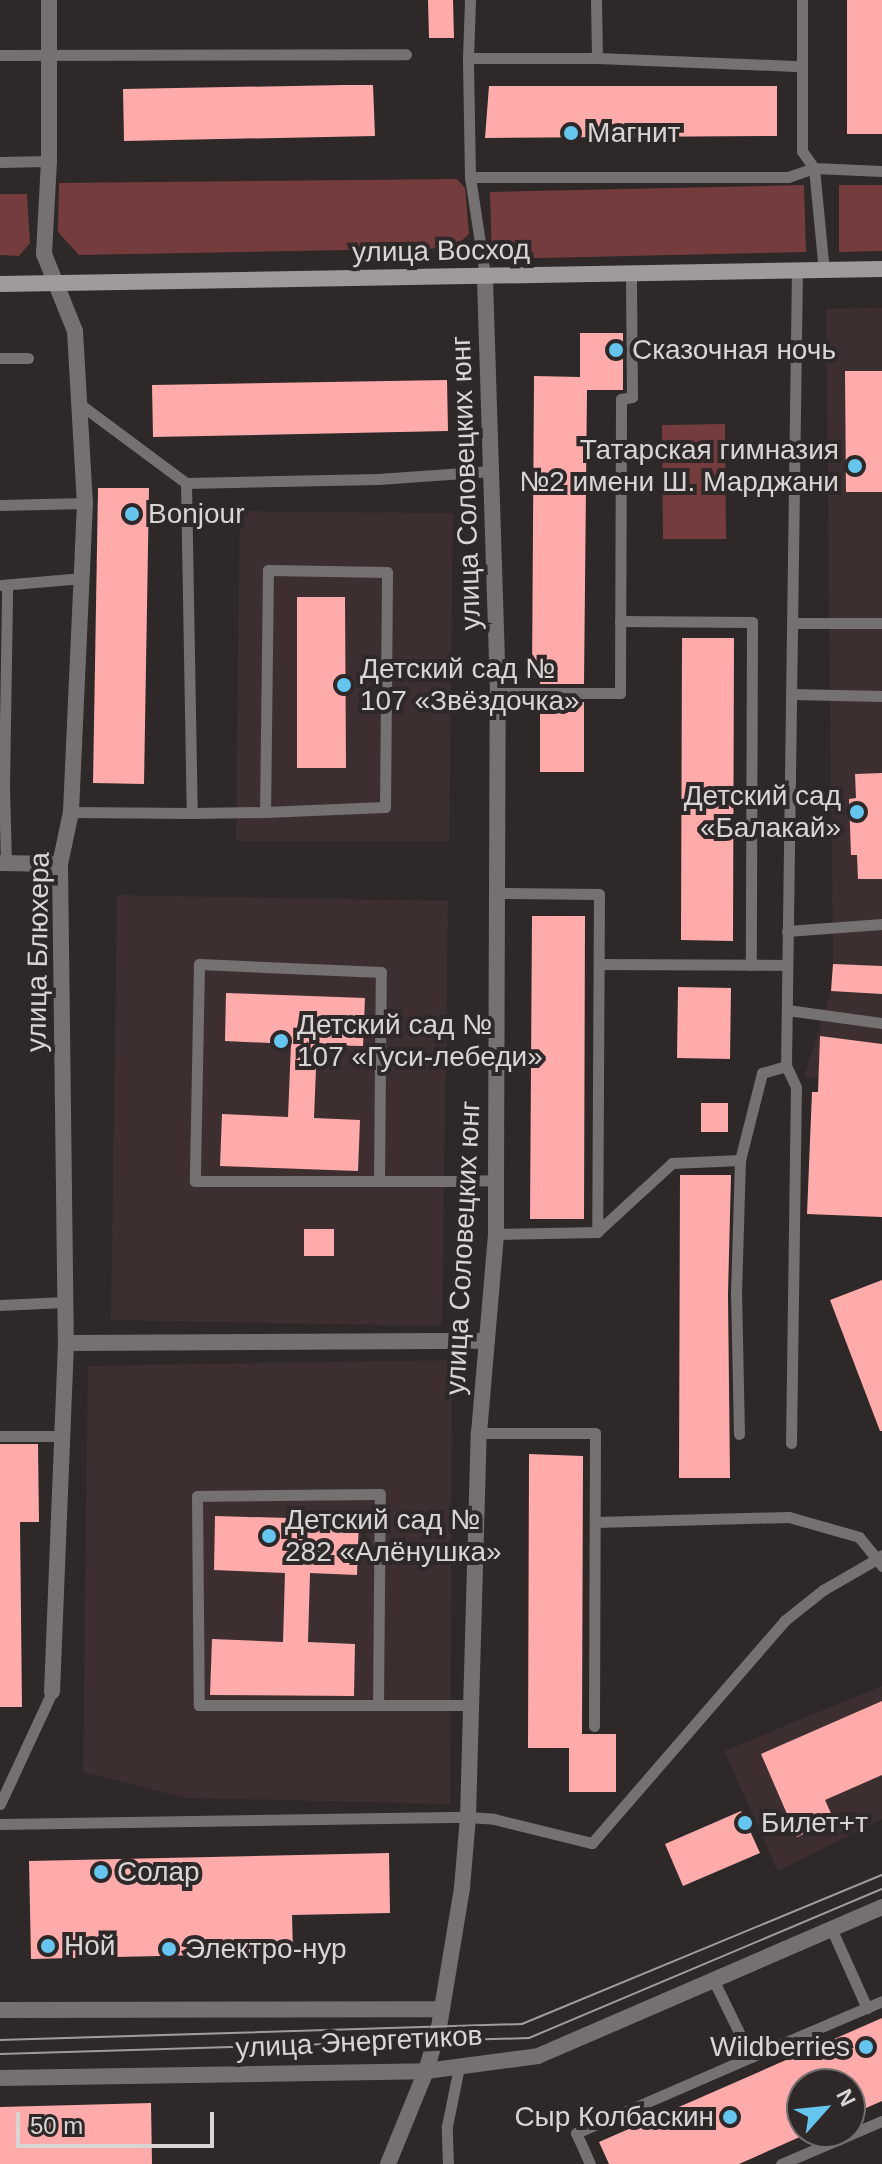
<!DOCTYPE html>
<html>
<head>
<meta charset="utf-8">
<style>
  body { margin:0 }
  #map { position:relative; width:882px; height:2164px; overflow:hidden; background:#2e2828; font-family:Arial,sans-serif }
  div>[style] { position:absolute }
  .built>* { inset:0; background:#3d2f2f }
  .green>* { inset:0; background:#753c3e }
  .building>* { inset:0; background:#ffabab }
  .lane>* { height:11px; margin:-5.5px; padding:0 5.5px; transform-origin:5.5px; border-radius:5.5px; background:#757171 }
  .street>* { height:16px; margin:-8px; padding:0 8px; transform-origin:8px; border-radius:8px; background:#757171 }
  .secondary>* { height:16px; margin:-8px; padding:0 8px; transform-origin:8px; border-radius:8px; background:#a09a9a }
  .tram>* { height:2px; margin:-1px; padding:0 1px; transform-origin:1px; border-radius:1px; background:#a19c9c }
  .dots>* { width:22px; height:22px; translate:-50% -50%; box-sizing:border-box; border:4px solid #2e2828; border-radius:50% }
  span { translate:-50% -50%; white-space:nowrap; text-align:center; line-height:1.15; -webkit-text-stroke:8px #2e2828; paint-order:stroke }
  .poi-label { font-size:28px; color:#dad5d5 }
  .left { translate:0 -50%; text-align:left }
  .right { translate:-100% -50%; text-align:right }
  .street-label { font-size:28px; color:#dad5d5 }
  .north { position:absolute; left:786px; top:2068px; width:80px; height:80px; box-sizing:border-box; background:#2e2828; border:2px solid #736d6d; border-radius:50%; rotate:63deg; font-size:22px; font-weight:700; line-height:32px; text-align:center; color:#dad5d5 }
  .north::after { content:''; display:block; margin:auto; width:28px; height:36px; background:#65c5ef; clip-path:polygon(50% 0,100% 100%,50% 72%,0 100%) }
  .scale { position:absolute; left:16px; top:2112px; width:198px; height:36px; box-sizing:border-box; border:4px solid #dad5d5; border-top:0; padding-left:10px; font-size:24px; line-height:28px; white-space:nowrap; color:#dad5d5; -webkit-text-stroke:6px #2e2828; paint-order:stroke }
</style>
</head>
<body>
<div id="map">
  <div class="built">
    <div style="clip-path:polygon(882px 308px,882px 1085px,804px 1077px,831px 991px,833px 964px,826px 309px)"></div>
    <div style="clip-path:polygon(240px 511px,453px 513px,449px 841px,236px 841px)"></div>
    <div style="clip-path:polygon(117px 895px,448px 901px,442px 1326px,111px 1320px)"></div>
    <div style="clip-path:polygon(452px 1360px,450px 1804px,185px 1798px,83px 1772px,88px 1366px)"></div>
    <div style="clip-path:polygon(882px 1686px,882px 1819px,778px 1871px,724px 1751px)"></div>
  </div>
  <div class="green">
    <div style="clip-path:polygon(457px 179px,465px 188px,469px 234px,454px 248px,79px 255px,58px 232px,59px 183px)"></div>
    <div style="clip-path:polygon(804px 185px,806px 252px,492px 259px,490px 192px)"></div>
    <div style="clip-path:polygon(839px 185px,882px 185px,882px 251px,839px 252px)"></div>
    <div style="clip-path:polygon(0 194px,27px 194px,30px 243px,19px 256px,0 255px)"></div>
    <div style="clip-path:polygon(725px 424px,726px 539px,663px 539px,662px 425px)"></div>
  </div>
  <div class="building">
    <div style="clip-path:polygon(428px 0,453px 0,454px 38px,429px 38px)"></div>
    <div style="clip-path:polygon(847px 0,882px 0,882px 134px,847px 134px)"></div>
    <div style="clip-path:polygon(344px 85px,373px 85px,375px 136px,124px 141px,123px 89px)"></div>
    <div style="clip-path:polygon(489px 86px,777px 86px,777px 136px,485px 138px)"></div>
    <div style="clip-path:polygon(580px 333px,623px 333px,623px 390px,587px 390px,584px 684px,540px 684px,540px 677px,532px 677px,534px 376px,580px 377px)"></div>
    <div style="clip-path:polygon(845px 371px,882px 371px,882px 492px,846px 492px)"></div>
    <div style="clip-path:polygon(447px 380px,448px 431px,153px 437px,152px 385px)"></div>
    <div style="clip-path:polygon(98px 488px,149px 488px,144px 784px,93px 783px)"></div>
    <div style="clip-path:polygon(297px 597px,345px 597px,346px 768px,297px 768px)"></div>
    <div style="clip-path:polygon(682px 638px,734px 638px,733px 941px,681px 940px)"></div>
    <div style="clip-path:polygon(540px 702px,584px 702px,584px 772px,540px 772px)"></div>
    <div style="clip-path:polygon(882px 773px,882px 879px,858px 879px,857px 855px,851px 855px,849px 799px,856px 798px,855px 774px)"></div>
    <div style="clip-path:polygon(532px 916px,585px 916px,584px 1219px,530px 1219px)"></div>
    <div style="clip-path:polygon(833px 964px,882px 966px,882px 994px,831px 991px)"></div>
    <div style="clip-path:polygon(678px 987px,731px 988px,730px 1059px,677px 1058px)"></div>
    <div style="clip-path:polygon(226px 993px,365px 998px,363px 1046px,317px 1045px,314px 1118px,360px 1120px,358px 1171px,220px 1166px,222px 1114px,288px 1117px,291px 1044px,225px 1041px)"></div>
    <div style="clip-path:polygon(820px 1036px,882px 1044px,882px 1217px,807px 1214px,812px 1092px,818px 1092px)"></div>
    <div style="clip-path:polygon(701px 1103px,728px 1103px,728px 1132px,701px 1132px)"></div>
    <div style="clip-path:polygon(680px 1175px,731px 1175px,728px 1294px,730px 1478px,679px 1478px)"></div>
    <div style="clip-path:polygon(304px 1229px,334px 1229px,334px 1256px,304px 1256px)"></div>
    <div style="clip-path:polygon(882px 1280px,882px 1431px,880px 1431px,830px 1300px)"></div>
    <div style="clip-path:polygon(0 1444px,38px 1444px,39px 1522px,20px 1522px,22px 1707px,0 1707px)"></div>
    <div style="clip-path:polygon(529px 1454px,583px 1456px,582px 1734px,616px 1734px,616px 1792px,569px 1792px,569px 1748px,528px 1748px)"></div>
    <div style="clip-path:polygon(215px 1516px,359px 1520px,357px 1575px,310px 1573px,308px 1642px,355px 1644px,354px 1696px,210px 1695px,212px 1639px,283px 1642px,285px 1573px,214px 1570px)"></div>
    <div style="clip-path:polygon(882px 1701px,882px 1775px,825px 1800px,834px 1820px,797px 1837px,761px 1754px)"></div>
    <div style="clip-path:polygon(741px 1811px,760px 1853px,683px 1886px,665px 1844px)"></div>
    <div style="clip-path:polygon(389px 1853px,390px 1913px,292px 1915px,293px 1953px,31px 1959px,29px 1861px)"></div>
    <div style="clip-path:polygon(882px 2018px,882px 2101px,850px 2115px,850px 2084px,802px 2084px,802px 2136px,739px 2164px,609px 2164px,599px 2142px)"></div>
    <div style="clip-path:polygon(151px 2103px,152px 2164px,0 2164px,0 2107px)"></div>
  </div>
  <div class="lane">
    <div style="left:802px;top:0;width:151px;rotate:90deg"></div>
    <div style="left:802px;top:151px;width:21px;rotate:55deg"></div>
    <div style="left:814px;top:168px;width:103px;rotate:84.5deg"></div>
    <div style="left:0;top:55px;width:406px;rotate:-0.1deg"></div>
    <div style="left:468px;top:58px;width:58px;rotate:-88deg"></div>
    <div style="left:597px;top:58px;width:203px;rotate:2.3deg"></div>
    <div style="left:0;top:162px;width:49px;rotate:-1.2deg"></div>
    <div style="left:470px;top:177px;width:318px"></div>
    <div style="left:788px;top:177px;width:28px;rotate:-19deg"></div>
    <div style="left:814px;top:168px;width:68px;rotate:2.5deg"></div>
    <div style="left:485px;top:275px;width:99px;rotate:-98.7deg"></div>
    <div style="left:470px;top:177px;width:119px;rotate:-91deg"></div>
    <div style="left:468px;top:58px;width:129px"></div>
    <div style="left:597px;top:58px;width:58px;rotate:-91deg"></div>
    <div style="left:0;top:358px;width:28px"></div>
    <div style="left:77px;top:402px;width:136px;rotate:36.6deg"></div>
    <div style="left:186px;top:483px;width:192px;rotate:-1.2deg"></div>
    <div style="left:378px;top:479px;width:114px;rotate:-4deg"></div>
    <div style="left:186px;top:483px;width:330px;rotate:89deg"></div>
    <div style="left:0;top:505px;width:85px;rotate:-1.3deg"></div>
    <div style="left:1px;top:585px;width:82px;rotate:-4.9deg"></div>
    <div style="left:620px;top:621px;width:132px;rotate:0.4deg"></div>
    <div style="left:752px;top:622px;width:343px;rotate:90.2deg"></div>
    <div style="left:792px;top:623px;width:90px"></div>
    <div style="left:498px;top:693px;width:122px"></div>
    <div style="left:620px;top:693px;width:294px;rotate:-89.8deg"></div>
    <div style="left:621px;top:399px;width:11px;rotate:-10deg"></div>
    <div style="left:632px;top:397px;width:122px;rotate:-90.5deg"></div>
    <div style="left:791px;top:694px;width:91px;rotate:1.3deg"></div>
    <div style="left:0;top:787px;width:4px"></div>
    <div style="left:4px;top:787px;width:202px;rotate:-89.1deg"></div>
    <div style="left:4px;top:787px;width:76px;rotate:88.5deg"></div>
    <div style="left:71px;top:812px;width:121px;rotate:0.5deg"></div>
    <div style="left:192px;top:813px;width:73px;rotate:-0.8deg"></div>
    <div style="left:265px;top:812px;width:120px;rotate:-2.4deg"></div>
    <div style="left:385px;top:807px;width:235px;rotate:-89.5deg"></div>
    <div style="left:387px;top:572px;width:119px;rotate:-179deg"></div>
    <div style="left:268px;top:570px;width:242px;rotate:90.7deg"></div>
    <div style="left:499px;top:893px;width:100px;rotate:0.6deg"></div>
    <div style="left:599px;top:894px;width:338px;rotate:90.3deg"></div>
    <div style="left:787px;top:931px;width:95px;rotate:-4.2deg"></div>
    <div style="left:599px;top:964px;width:188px;rotate:0.3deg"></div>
    <div style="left:787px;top:1010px;width:96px;rotate:7.8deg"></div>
    <div style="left:379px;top:1181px;width:209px;rotate:-89.5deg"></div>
    <div style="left:381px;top:972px;width:182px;rotate:-177.5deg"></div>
    <div style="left:199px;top:964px;width:217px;rotate:91.1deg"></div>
    <div style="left:195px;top:1181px;width:270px"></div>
    <div style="left:465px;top:1181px;width:31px;rotate:-2deg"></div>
    <div style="left:496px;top:1234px;width:101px;rotate:-1.1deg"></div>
    <div style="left:597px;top:1232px;width:102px;rotate:-42.6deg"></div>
    <div style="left:672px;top:1163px;width:68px;rotate:-2.5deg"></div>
    <div style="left:740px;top:1160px;width:90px;rotate:-75.8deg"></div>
    <div style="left:762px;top:1073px;width:25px;rotate:-16deg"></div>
    <div style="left:0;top:1305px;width:65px;rotate:-2.6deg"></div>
    <div style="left:479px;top:1433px;width:116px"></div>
    <div style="left:595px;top:1433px;width:293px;rotate:90.2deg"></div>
    <div style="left:739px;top:1434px;width:140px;rotate:-91.2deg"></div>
    <div style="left:736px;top:1294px;width:134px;rotate:-88.3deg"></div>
    <div style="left:0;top:1436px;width:63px"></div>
    <div style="left:791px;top:1443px;width:356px;rotate:-89.2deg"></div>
    <div style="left:796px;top:1087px;width:23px;rotate:-115deg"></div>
    <div style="left:786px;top:1066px;width:795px;rotate:-89.21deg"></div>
    <div style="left:595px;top:1522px;width:194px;rotate:-1.5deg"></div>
    <div style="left:789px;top:1517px;width:73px;rotate:15.9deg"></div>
    <div style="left:859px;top:1537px;width:28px;rotate:51deg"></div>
    <div style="left:877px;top:1559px;width:6px;rotate:-39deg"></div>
    <div style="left:378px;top:1705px;width:211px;rotate:-89.5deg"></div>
    <div style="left:380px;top:1494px;width:183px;rotate:179.4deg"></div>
    <div style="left:197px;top:1496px;width:209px;rotate:89.5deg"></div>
    <div style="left:199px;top:1705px;width:272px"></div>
    <div style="left:0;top:1804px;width:123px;rotate:-65.1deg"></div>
    <div style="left:0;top:1824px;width:468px;rotate:-0.9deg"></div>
    <div style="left:468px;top:1817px;width:26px;rotate:4deg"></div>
    <div style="left:494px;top:1819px;width:101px;rotate:13.8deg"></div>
    <div style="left:592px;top:1843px;width:294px;rotate:-49.1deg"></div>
    <div style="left:784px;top:1621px;width:50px;rotate:-38.5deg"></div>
    <div style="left:823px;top:1590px;width:62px;rotate:-29.9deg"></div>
    <div style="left:877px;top:1559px;width:9px;rotate:54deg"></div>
    <div style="left:831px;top:1928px;width:88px;rotate:65.8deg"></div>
    <div style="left:751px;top:2057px;width:142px;rotate:-23.1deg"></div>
    <div style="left:448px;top:2164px;width:38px;rotate:-92deg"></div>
    <div style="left:447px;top:2126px;width:60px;rotate:-78.5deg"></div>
    <div style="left:590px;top:2164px;width:34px;rotate:-114deg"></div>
    <div style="left:576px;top:2133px;width:191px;rotate:-23.5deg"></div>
    <div style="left:751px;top:2057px;width:87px;rotate:-116deg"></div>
    <div style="left:781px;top:2164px;width:110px;rotate:-23.1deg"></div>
  </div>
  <div class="street">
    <div style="left:49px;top:0;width:161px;rotate:90deg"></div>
    <div style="left:49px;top:161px;width:93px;rotate:93.1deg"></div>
    <div style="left:44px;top:254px;width:83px;rotate:68.1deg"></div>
    <div style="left:75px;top:331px;width:172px;rotate:86.7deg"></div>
    <div style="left:85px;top:503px;width:309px;rotate:92.6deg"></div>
    <div style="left:71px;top:812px;width:53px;rotate:101.9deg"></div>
    <div style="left:60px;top:864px;width:479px;rotate:89.3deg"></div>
    <div style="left:66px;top:1343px;width:349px;rotate:92.3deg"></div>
    <div style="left:0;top:863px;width:60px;rotate:1deg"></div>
    <div style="left:66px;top:1343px;width:421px;rotate:-0.3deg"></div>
    <div style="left:0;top:2010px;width:442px;rotate:-0.1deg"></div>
    <div style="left:0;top:2078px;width:426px;rotate:-0.9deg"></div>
    <div style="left:426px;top:2071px;width:113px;rotate:-7.6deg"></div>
    <div style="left:538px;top:2056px;width:375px;rotate:-23.4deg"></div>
    <div style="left:388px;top:2164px;width:100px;rotate:-67.8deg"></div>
    <div style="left:426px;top:2071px;width:46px;rotate:-73.5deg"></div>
    <div style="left:439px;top:2027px;width:141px;rotate:-80.6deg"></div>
    <div style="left:462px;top:1888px;width:71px;rotate:-85.2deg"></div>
    <div style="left:468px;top:1817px;width:384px;rotate:-88.4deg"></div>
    <div style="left:479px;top:1433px;width:200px;rotate:-85.1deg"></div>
    <div style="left:496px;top:1234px;width:54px;rotate:-90deg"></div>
    <div style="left:496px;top:1180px;width:487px;rotate:-89.8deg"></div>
    <div style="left:498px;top:693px;width:418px;rotate:-91.8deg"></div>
  </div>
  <div class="secondary">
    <div style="left:0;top:284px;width:882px;rotate:-0.97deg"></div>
  </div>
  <div class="tram">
    <div style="left:0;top:2040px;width:522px;rotate:-1.76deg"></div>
    <div style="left:522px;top:2024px;width:390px;rotate:-22.5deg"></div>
    <div style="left:0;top:2054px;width:529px;rotate:-1.73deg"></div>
    <div style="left:529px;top:2038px;width:383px;rotate:-22.9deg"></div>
  </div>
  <div class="dots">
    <div style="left:571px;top:133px;background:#65c5ef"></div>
    <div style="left:616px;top:350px;background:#65c5ef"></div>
    <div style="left:855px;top:466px;background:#65c5ef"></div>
    <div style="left:132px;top:514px;background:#65c5ef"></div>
    <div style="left:344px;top:685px;background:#65c5ef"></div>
    <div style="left:857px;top:812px;background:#65c5ef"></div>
    <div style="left:281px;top:1041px;background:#65c5ef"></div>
    <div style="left:269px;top:1536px;background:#65c5ef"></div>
    <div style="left:745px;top:1823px;background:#65c5ef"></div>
    <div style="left:101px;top:1872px;background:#65c5ef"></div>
    <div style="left:48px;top:1946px;background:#65c5ef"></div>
    <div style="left:169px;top:1949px;background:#65c5ef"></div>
    <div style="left:866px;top:2047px;background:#65c5ef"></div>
    <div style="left:730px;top:2117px;background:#65c5ef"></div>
  </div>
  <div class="poi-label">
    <span class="left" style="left:587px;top:133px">Магнит</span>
    <span class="left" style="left:632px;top:350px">Сказочная ночь</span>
    <span class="right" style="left:839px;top:466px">Татарская гимназия<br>№2 имени Ш. Марджани</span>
    <span class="left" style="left:148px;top:514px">Bonjour</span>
    <span class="left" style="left:360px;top:685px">Детский сад №<br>107 «Звёздочка»</span>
    <span class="right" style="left:841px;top:812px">Детский сад<br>«Балакай»</span>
    <span class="left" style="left:297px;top:1041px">Детский сад №<br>107 «Гуси-лебеди»</span>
    <span class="left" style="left:285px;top:1536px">Детский сад №<br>282 «Алёнушка»</span>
    <span class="left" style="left:761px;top:1823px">Билет+т</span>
    <span class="left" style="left:117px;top:1872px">Солар</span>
    <span class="left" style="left:64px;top:1946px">Ной</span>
    <span class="left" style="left:185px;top:1949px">Электро-нур</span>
    <span class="right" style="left:850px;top:2047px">Wildberries</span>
    <span class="right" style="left:714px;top:2117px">Сыр Колбаскин</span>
  </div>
  <div class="street-label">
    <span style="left:441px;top:251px;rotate:-1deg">улица Восход</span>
    <span style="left:466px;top:483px;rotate:-92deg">улица Соловецких юнг</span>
    <span style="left:38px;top:952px;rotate:-89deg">улица Блюхера</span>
    <span style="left:463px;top:1248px;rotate:-87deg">улица Соловецких юнг</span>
    <span style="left:359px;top:2042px;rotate:-3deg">улица Энергетиков</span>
  </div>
  <div class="north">N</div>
  <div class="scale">50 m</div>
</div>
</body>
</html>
